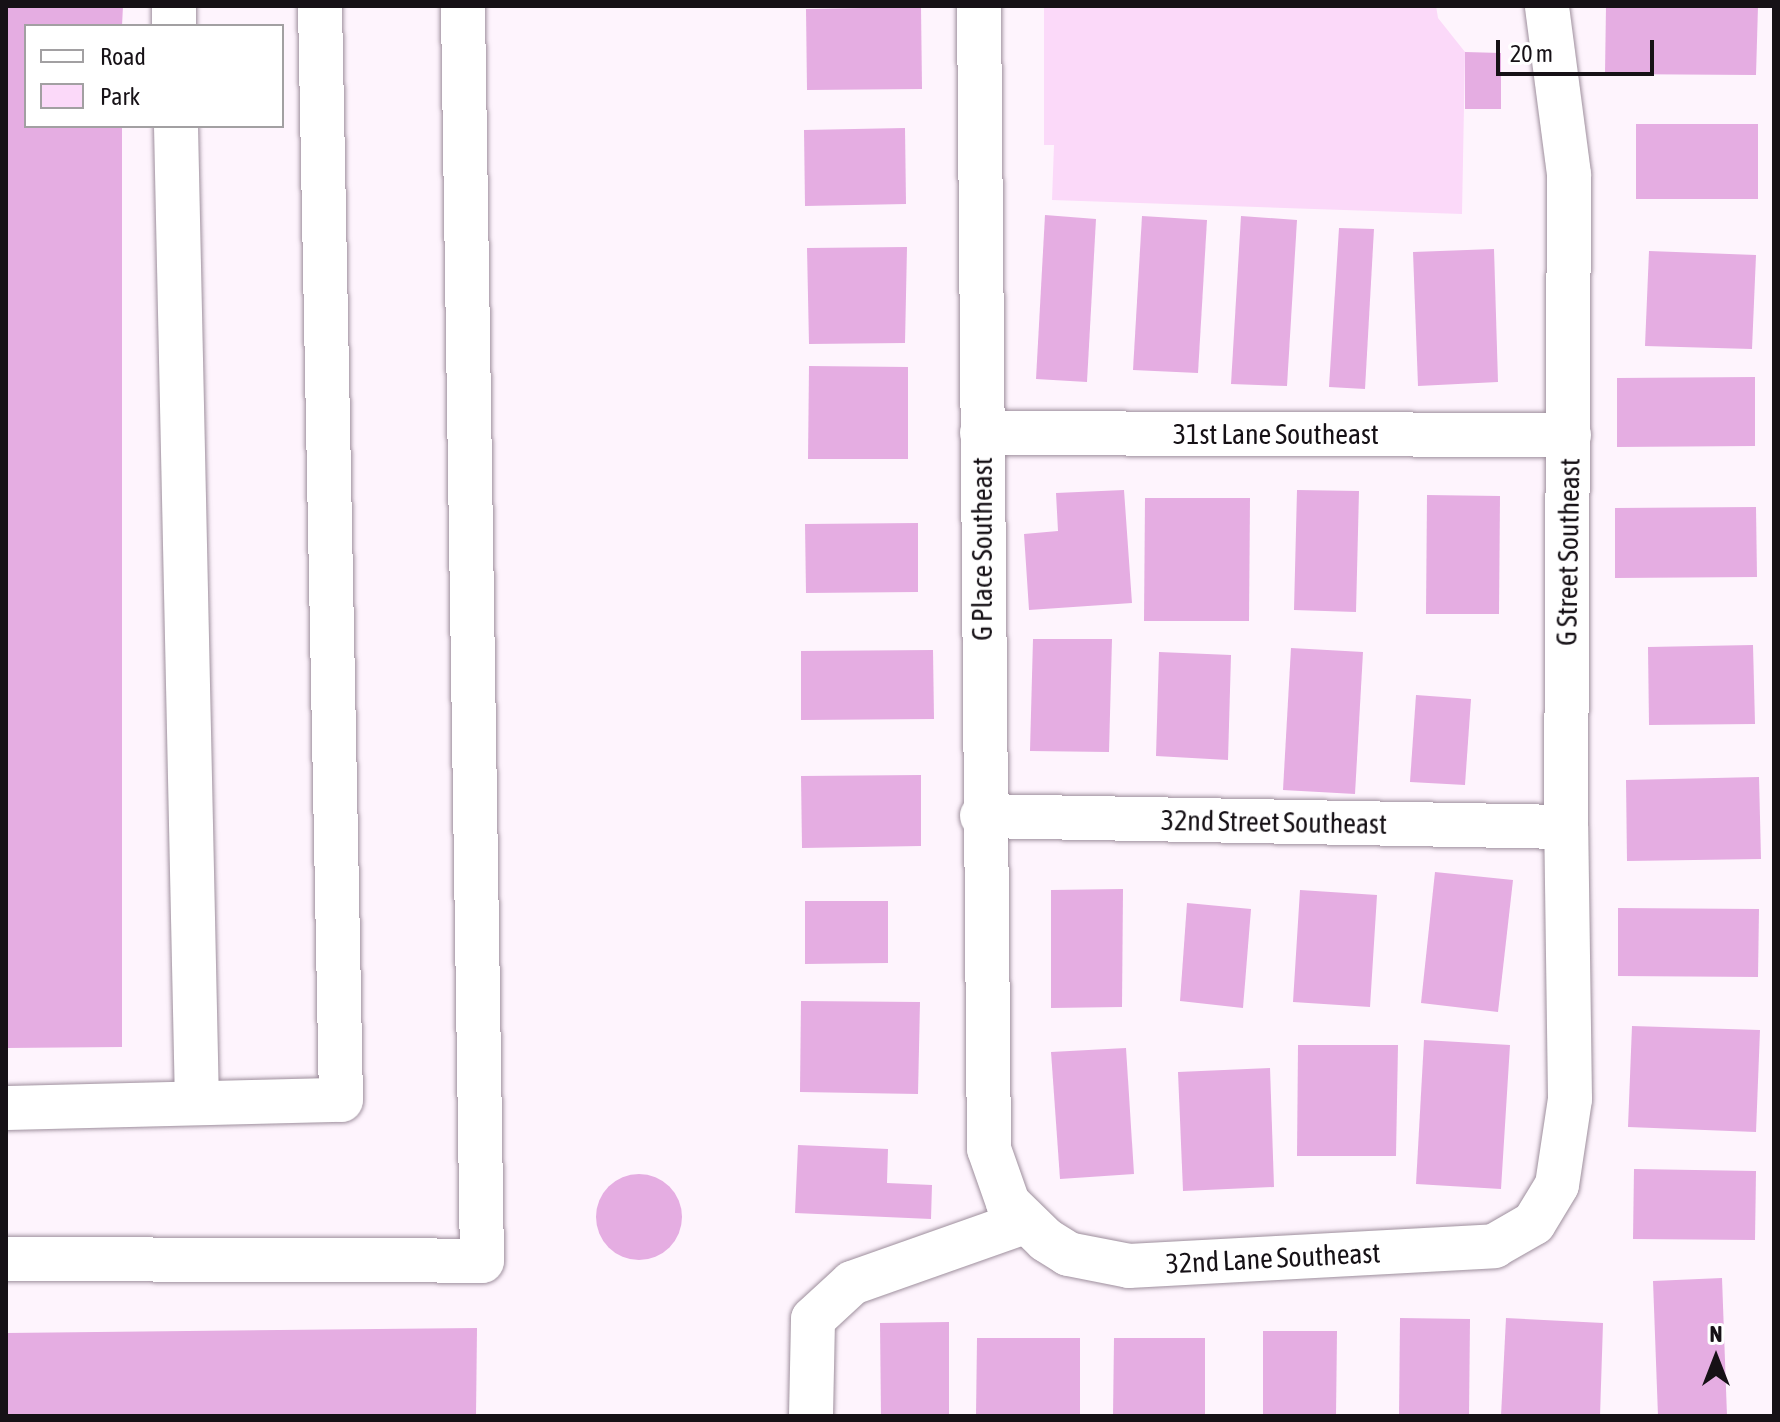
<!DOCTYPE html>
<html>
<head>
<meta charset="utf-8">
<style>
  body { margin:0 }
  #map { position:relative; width:1780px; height:1422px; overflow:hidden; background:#fef4fd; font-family:"Asap Condensed",sans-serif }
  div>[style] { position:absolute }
  .green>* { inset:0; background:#fbd9f9 }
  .building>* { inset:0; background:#e5ade2 }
  .round { border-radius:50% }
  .roads { filter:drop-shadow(0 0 2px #9e8f9d) drop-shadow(0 0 2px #9e8f9d) }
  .minor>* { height:44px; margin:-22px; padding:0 22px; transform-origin:22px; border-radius:22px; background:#fff }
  span { translate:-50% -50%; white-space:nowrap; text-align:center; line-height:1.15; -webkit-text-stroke:8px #fff; paint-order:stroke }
  .street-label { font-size:28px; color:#161116 }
  .frame { position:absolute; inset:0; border:8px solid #161116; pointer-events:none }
  .legend { position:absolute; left:24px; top:24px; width:260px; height:104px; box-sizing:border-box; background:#fff; border:2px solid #a2a0a2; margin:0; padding:10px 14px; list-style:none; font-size:24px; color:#161116 }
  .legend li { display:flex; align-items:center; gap:16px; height:40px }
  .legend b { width:40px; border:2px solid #a2a0a2 }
  .north { position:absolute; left:1676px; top:1318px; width:80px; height:80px; -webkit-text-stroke:6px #fff; paint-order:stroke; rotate:0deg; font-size:22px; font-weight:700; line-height:32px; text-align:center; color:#161116 }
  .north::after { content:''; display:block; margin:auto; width:28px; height:36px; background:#161116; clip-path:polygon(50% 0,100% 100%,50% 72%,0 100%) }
  .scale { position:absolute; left:1496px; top:40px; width:158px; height:36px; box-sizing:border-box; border:4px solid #161116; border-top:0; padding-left:10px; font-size:24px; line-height:28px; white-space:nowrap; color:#161116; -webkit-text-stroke:6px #fff; paint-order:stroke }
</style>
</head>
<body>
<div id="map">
  <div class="green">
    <div style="clip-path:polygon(1044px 6px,1436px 6px,1438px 18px,1465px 52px,1462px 214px,1052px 200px,1054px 145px,1044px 145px)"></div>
  </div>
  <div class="building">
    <div style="clip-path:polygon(6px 6px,123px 6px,122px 26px,26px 26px,26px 126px,122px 126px,122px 1047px,6px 1048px)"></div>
    <div style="clip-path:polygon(1606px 6px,1758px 6px,1756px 75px,1605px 74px)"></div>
    <div style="clip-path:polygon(921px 7px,922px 89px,807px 90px,806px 9px)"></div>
    <div style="clip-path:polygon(1465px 52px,1501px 53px,1501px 109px,1465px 109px)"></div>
    <div style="clip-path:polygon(1636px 124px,1758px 124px,1758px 199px,1636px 199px)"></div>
    <div style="clip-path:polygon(905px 128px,906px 204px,805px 206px,804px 130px)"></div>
    <div style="clip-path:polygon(1045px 215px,1096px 219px,1087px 382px,1036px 379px)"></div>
    <div style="clip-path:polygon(1142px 216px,1207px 220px,1198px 373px,1133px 370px)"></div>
    <div style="clip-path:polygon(1241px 216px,1297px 220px,1287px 386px,1231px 384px)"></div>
    <div style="clip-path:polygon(1339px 228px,1374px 229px,1365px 389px,1329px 387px)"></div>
    <div style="clip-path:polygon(907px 247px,905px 343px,809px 344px,807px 248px)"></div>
    <div style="clip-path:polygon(1494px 249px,1498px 382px,1418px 386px,1413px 252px)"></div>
    <div style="clip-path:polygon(1649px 251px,1756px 255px,1752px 349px,1645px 346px)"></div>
    <div style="clip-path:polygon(809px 366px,908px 367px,908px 459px,808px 459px)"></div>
    <div style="clip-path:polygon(1755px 377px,1755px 446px,1617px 447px,1617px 378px)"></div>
    <div style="clip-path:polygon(1124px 490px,1132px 603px,1029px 610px,1024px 534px,1058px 531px,1056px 493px)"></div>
    <div style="clip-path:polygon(1297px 490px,1359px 491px,1356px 612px,1294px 610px)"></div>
    <div style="clip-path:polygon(1427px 495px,1500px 496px,1499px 614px,1426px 614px)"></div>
    <div style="clip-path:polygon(1145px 498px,1250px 498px,1249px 621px,1144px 621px)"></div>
    <div style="clip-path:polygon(1756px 507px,1757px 577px,1615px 578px,1615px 508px)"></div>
    <div style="clip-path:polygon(918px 523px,918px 592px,806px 593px,805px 524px)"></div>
    <div style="clip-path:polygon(1033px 639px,1112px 639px,1109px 752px,1030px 751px)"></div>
    <div style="clip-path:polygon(1753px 645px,1755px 724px,1649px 725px,1648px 647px)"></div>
    <div style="clip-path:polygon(1291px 648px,1363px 652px,1355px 794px,1283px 790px)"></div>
    <div style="clip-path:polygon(933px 650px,934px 719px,801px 720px,801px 651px)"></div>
    <div style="clip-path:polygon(1159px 652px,1231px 655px,1228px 760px,1156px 756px)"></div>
    <div style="clip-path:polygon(1416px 695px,1471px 699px,1465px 785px,1410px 782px)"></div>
    <div style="clip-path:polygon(921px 775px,921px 846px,802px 848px,801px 776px)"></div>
    <div style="clip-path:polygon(1759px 777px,1761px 859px,1627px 861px,1626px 780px)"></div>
    <div style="clip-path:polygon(1435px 872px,1513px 880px,1498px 1012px,1421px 1003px)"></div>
    <div style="clip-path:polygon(1123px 889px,1122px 1007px,1051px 1008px,1051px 890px)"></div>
    <div style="clip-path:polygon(1300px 890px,1377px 895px,1370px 1007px,1293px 1002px)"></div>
    <div style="clip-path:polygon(805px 901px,888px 901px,888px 963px,805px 964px)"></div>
    <div style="clip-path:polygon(1187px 903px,1251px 909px,1243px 1008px,1180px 1001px)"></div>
    <div style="clip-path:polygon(1618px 908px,1759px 909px,1758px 977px,1618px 976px)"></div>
    <div style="clip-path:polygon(801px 1001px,920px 1002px,918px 1094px,800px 1092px)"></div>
    <div style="clip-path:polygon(1632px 1026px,1760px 1030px,1756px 1132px,1628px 1127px)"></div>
    <div style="clip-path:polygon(1424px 1040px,1510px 1045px,1501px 1189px,1416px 1184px)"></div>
    <div style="clip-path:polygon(1298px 1045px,1398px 1045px,1396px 1156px,1297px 1156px)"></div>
    <div style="clip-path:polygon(1126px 1048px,1134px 1174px,1060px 1179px,1051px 1052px)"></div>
    <div style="clip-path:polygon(1270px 1068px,1274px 1187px,1183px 1191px,1178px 1072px)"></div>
    <div style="clip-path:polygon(798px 1145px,888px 1149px,887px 1183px,932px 1185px,931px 1219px,795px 1213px)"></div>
    <div style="clip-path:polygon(1634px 1169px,1756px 1171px,1755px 1240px,1633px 1239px)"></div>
    <div class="round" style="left:596px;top:1174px;width:86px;height:86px"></div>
    <div style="clip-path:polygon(1722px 1278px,1727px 1416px,1658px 1416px,1653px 1281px)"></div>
    <div style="clip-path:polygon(1400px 1318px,1470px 1319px,1469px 1416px,1399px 1416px)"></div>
    <div style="clip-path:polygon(1506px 1318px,1603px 1323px,1600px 1416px,1501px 1416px)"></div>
    <div style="clip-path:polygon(949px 1322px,949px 1416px,881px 1416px,880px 1323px)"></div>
    <div style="clip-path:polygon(477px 1328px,476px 1416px,6px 1416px,6px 1333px)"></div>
    <div style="clip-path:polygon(1263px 1331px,1337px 1331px,1336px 1416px,1263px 1416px)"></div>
    <div style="clip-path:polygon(977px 1338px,1080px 1338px,1080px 1416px,976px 1416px)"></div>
    <div style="clip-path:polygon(1114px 1338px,1205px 1338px,1205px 1416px,1113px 1416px)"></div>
  </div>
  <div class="roads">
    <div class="minor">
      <div style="left:174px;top:6px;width:20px;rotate:90deg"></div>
      <div style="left:979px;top:6px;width:1143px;rotate:89.5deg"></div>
      <div style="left:989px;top:1149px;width:57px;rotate:70.6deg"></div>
      <div style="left:1008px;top:1203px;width:53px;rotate:44.2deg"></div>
      <div style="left:1046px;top:1240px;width:26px;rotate:32deg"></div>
      <div style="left:1068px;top:1254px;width:62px;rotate:11.1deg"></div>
      <div style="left:1129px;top:1266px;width:366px;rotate:-3.1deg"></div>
      <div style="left:1494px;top:1246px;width:46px;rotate:-29.9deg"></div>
      <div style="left:1534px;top:1223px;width:44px;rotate:-58.8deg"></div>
      <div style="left:1557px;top:1185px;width:87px;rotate:-81.4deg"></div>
      <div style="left:1570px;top:1099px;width:272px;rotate:-90.8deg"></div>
      <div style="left:1566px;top:827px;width:653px;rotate:-89.74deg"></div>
      <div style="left:1569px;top:174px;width:169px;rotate:-97.5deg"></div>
      <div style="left:176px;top:126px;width:977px;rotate:88.77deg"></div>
      <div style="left:982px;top:433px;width:587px;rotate:0.2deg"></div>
      <div style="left:982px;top:816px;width:584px;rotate:1.08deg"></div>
      <div style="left:6px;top:1108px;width:335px;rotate:-1.4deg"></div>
      <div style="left:341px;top:1100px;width:1094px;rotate:-91.1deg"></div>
      <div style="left:6px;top:1259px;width:476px;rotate:0.2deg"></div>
      <div style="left:482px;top:1261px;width:1255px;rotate:-90.87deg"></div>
      <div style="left:811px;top:1416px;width:97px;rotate:-88.8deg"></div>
      <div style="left:813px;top:1319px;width:53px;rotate:-42.7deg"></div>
      <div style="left:852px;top:1283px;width:182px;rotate:-19.5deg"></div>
    </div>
  </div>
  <div class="street-label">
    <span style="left:1276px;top:434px">31st Lane Southeast</span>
    <span style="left:982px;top:549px;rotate:-90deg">G Place Southeast</span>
    <span style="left:1568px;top:552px;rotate:-89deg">G Street Southeast</span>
    <span style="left:1274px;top:822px;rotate:1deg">32nd Street Southeast</span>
    <span style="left:1273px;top:1258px;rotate:-3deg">32nd Lane Southeast</span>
  </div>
  <div class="frame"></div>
  <ul class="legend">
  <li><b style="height:10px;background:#fff"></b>Road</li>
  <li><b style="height:22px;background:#fbd9f9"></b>Park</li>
  </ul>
  <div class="north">N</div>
  <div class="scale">20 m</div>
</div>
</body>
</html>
